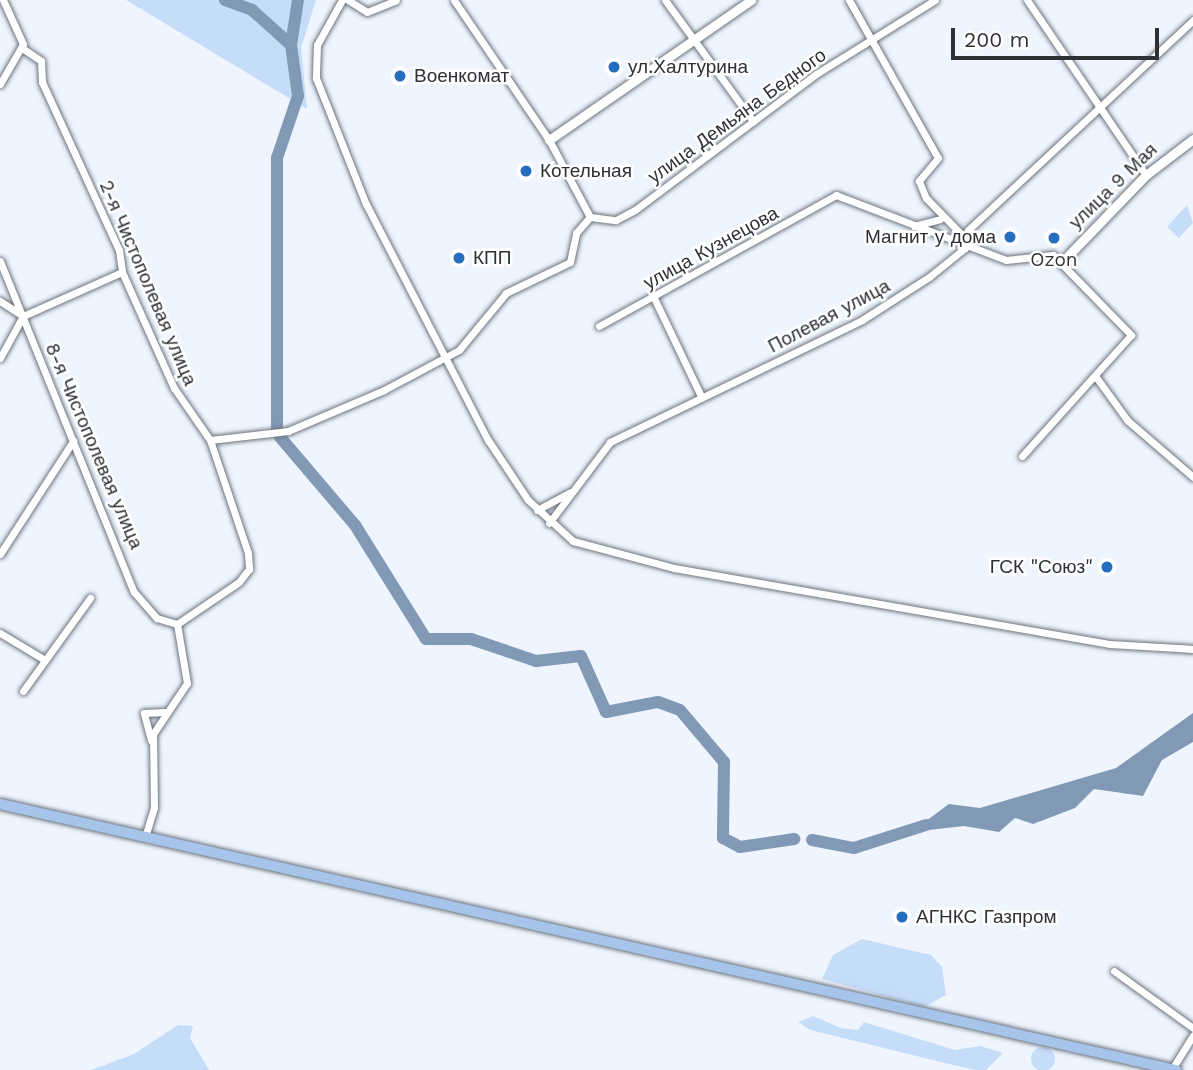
<!DOCTYPE html>
<html>
<head>
<meta charset="utf-8">
<style>
  body { margin:0 }
  #map { position:relative; width:1193px; height:1070px; overflow:hidden; background:#eef5fe; font-family:"Work Sans",sans-serif }
  div>[style] { position:absolute }
  .green>* { inset:0; background:#c6ddfa }
  .round { border-radius:50% }
  .water>* { inset:0; background:#8299b6 }
  .river>* { height:12px; margin:-6px; padding:0 6px; transform-origin:6px; border-radius:6px; background:#8299b6 }
  .roads { filter:drop-shadow(0 0 2px #6c747e) drop-shadow(0 0 2px #6c747e) }
  .minor>* { height:7px; margin:-3.5px; padding:0 3.5px; transform-origin:3.5px; border-radius:3.5px; background:#fff }
  .tertiary>* { height:9px; margin:-4.5px; padding:0 4.5px; transform-origin:4.5px; border-radius:4.5px; background:#fff }
  .primary>* { height:10px; margin:-5px; padding:0 5px; transform-origin:5px; border-radius:5px; background:#a7c5eb }
  .dots>* { width:19px; height:19px; translate:-50% -50%; box-sizing:border-box; border:4px solid #fff; border-radius:50% }
  span { translate:-50% -50%; white-space:nowrap; text-align:center; line-height:1.15; -webkit-text-stroke:5px #fff; paint-order:stroke }
  .poi-label { font-size:19px; color:#2d3035 }
  .left { translate:0 -50%; text-align:left }
  .right { translate:-100% -50%; text-align:right }
  .street-label { font-size:19px; color:#2d3035 }
  .scale { position:absolute; left:951px; top:28px; width:208px; height:32px; box-sizing:border-box; border:4px solid #2d3035; border-top:0; padding-left:9px; font-size:21px; line-height:24px; white-space:nowrap; color:#2d3035; -webkit-text-stroke:5px #fff; paint-order:stroke }
</style>
</head>
<body>
<div id="map">
  <div class="green">
    <div style="clip-path:polygon(126px 0,316px 0,301px 48px,307px 109px)"></div>
    <div style="clip-path:polygon(1187px 205px,1193px 223px,1179px 238px,1167px 227px)"></div>
    <div style="clip-path:polygon(862px 939px,931px 955px,942px 967px,946px 995px,924px 1007px,822px 979px,833px 955px)"></div>
    <div style="clip-path:polygon(813px 1016px,841px 1028px,858px 1030px,864px 1022px,955px 1050px,980px 1046px,1003px 1053px,986px 1070px,974px 1070px,810px 1030px,798px 1022px)"></div>
    <div style="clip-path:polygon(178px 1025px,193px 1026px,190px 1038px,209px 1070px,91px 1070px,134px 1054px)"></div>
    <div class="round" style="left:1031px;top:1047px;width:24px;height:24px"></div>
  </div>
  <div class="water">
    <div style="clip-path:polygon(1193px 713px,1193px 742px,1162px 760px,1143px 796px,1094px 789px,1075px 808px,1033px 824px,1015px 818px,999px 832px,964px 826px,911px 832px,949px 804px,980px 808px,1116px 768px)"></div>
  </div>
  <div class="river">
    <div style="left:225px;top:0;width:29px;rotate:20deg"></div>
    <div style="left:252px;top:10px;width:52px;rotate:41.9deg"></div>
    <div style="left:277px;top:430px;width:272px;rotate:-90deg"></div>
    <div style="left:277px;top:158px;width:65px;rotate:-71.3deg"></div>
    <div style="left:298px;top:96px;width:51px;rotate:-97.8deg"></div>
    <div style="left:291px;top:45px;width:46px;rotate:-81.2deg"></div>
    <div style="left:280px;top:437px;width:116px;rotate:49.6deg"></div>
    <div style="left:355px;top:525px;width:134px;rotate:58.1deg"></div>
    <div style="left:426px;top:639px;width:45px"></div>
    <div style="left:471px;top:639px;width:69px;rotate:18.7deg"></div>
    <div style="left:536px;top:661px;width:45px;rotate:-6.3deg"></div>
    <div style="left:581px;top:656px;width:61px;rotate:65.9deg"></div>
    <div style="left:606px;top:712px;width:53px;rotate:-10.9deg"></div>
    <div style="left:658px;top:702px;width:23px;rotate:20deg"></div>
    <div style="left:680px;top:710px;width:68px;rotate:49.8deg"></div>
    <div style="left:724px;top:762px;width:76px;rotate:90.8deg"></div>
    <div style="left:723px;top:838px;width:19px;rotate:28deg"></div>
    <div style="left:740px;top:847px;width:55px;rotate:-8.4deg"></div>
    <div style="left:812px;top:840px;width:43px;rotate:10.8deg"></div>
    <div style="left:854px;top:848px;width:76px;rotate:-17.7deg"></div>
  </div>
  <div class="roads">
    <div class="minor">
      <div style="left:342px;top:0;width:51px;rotate:119.1deg"></div>
      <div style="left:317px;top:45px;width:33px;rotate:92deg"></div>
      <div style="left:316px;top:78px;width:136px;rotate:68.4deg"></div>
      <div style="left:366px;top:204px;width:266px;rotate:62.7deg"></div>
      <div style="left:488px;top:440px;width:72px;rotate:56.3deg"></div>
      <div style="left:528px;top:500px;width:61px;rotate:42.3deg"></div>
      <div style="left:573px;top:541px;width:105px;rotate:15deg"></div>
      <div style="left:674px;top:568px;width:443px;rotate:9.9deg"></div>
      <div style="left:1110px;top:644px;width:83px;rotate:3.4deg"></div>
      <div style="left:348px;top:0;width:22px;rotate:32deg"></div>
      <div style="left:367px;top:12px;width:31px;rotate:-22deg"></div>
      <div style="left:665px;top:0;width:150px;rotate:54deg"></div>
      <div style="left:849px;top:0;width:181px;rotate:60.6deg"></div>
      <div style="left:938px;top:158px;width:30px;rotate:130deg"></div>
      <div style="left:919px;top:181px;width:18px;rotate:68deg"></div>
      <div style="left:926px;top:198px;width:56px;rotate:45.7deg"></div>
      <div style="left:1027px;top:0;width:212px;rotate:55.8deg"></div>
      <div style="left:22px;top:48px;width:23px;rotate:34deg"></div>
      <div style="left:41px;top:61px;width:21px;rotate:87deg"></div>
      <div style="left:42px;top:82px;width:185px;rotate:65.4deg"></div>
      <div style="left:119px;top:250px;width:22px;rotate:82deg"></div>
      <div style="left:122px;top:272px;width:127px;rotate:65.9deg"></div>
      <div style="left:174px;top:388px;width:63px;rotate:55.3deg"></div>
      <div style="left:210px;top:440px;width:119px;rotate:71.4deg"></div>
      <div style="left:248px;top:553px;width:16px;rotate:86deg"></div>
      <div style="left:249px;top:569px;width:16px;rotate:128deg"></div>
      <div style="left:239px;top:582px;width:75px;rotate:145.9deg"></div>
      <div style="left:0;top:84px;width:46px;rotate:-60.1deg"></div>
      <div style="left:23px;top:44px;width:48px;rotate:-114.4deg"></div>
      <div style="left:590px;top:217px;width:26px;rotate:7deg"></div>
      <div style="left:616px;top:220px;width:21px;rotate:-28deg"></div>
      <div style="left:635px;top:210px;width:226px;rotate:-36.9deg"></div>
      <div style="left:816px;top:74px;width:140px;rotate:-31.9deg"></div>
      <div style="left:914px;top:226px;width:27px;rotate:-15deg"></div>
      <div style="left:0;top:261px;width:357px;rotate:68deg"></div>
      <div style="left:134px;top:592px;width:35px;rotate:49deg"></div>
      <div style="left:157px;top:618px;width:21px;rotate:17deg"></div>
      <div style="left:654px;top:298px;width:109px;rotate:64.4deg"></div>
      <div style="left:0;top:301px;width:27px;rotate:33deg"></div>
      <div style="left:599px;top:326px;width:271px;rotate:-28.9deg"></div>
      <div style="left:836px;top:195px;width:182px;rotate:20.9deg"></div>
      <div style="left:1006px;top:260px;width:47px;rotate:-6.1deg"></div>
      <div style="left:1053px;top:255px;width:112px;rotate:45.7deg"></div>
      <div style="left:1131px;top:335px;width:163px;rotate:132deg"></div>
      <div style="left:0;top:358px;width:48px;rotate:-61.3deg"></div>
      <div style="left:23px;top:316px;width:108px;rotate:-24deg"></div>
      <div style="left:1096px;top:377px;width:54px;rotate:54deg"></div>
      <div style="left:1128px;top:421px;width:86px;rotate:40.7deg"></div>
      <div style="left:210px;top:440px;width:79px;rotate:-6.6deg"></div>
      <div style="left:288px;top:431px;width:104px;rotate:-23.1deg"></div>
      <div style="left:384px;top:390px;width:85px;rotate:-28.1deg"></div>
      <div style="left:459px;top:350px;width:74px;rotate:-50.5deg"></div>
      <div style="left:506px;top:293px;width:71px;rotate:-25.8deg"></div>
      <div style="left:570px;top:262px;width:30px;rotate:-78deg"></div>
      <div style="left:576px;top:233px;width:21px;rotate:-49deg"></div>
      <div style="left:590px;top:217px;width:87px;rotate:-118deg"></div>
      <div style="left:549px;top:140px;width:169px;rotate:-124.2deg"></div>
      <div style="left:537px;top:510px;width:38px;rotate:-28deg"></div>
      <div style="left:549px;top:523px;width:101px;rotate:-53deg"></div>
      <div style="left:610px;top:442px;width:280px;rotate:-25.8deg"></div>
      <div style="left:862px;top:320px;width:80px;rotate:-32.7deg"></div>
      <div style="left:929px;top:277px;width:46px;rotate:-38.9deg"></div>
      <div style="left:965px;top:248px;width:18px;rotate:-81deg"></div>
      <div style="left:968px;top:230px;width:308px;rotate:-43deg"></div>
      <div style="left:0;top:554px;width:135px;rotate:-57.1deg"></div>
      <div style="left:0;top:633px;width:52px;rotate:31deg"></div>
      <div style="left:23px;top:691px;width:115px;rotate:-54.2deg"></div>
      <div style="left:151px;top:740px;width:28px;rotate:-105deg"></div>
      <div style="left:144px;top:713px;width:21px;rotate:-3deg"></div>
      <div style="left:145px;top:837px;width:31px;rotate:-73deg"></div>
      <div style="left:154px;top:807px;width:73px;rotate:-90.8deg"></div>
      <div style="left:153px;top:734px;width:61px;rotate:-56.3deg"></div>
      <div style="left:187px;top:683px;width:60px;rotate:-99.6deg"></div>
      <div style="left:1114px;top:971px;width:97px;rotate:35.8deg"></div>
      <div style="left:1172px;top:1069px;width:40px;rotate:-58deg"></div>
    </div>
    <div class="tertiary">
      <div style="left:549px;top:140px;width:246px;rotate:-34.7deg"></div>
      <div style="left:1061px;top:263px;width:122px;rotate:-46deg"></div>
      <div style="left:1146px;top:175px;width:59px;rotate:-37.5deg"></div>
    </div>
    <div class="primary">
      <div style="left:0;top:804px;width:1206px;rotate:12.75deg"></div>
    </div>
  </div>
  <div class="dots">
    <div style="left:614px;top:67px;background:#256ebe"></div>
    <div style="left:400px;top:76px;background:#256ebe"></div>
    <div style="left:526px;top:171px;background:#256ebe"></div>
    <div style="left:1010px;top:237px;background:#256ebe"></div>
    <div style="left:1054px;top:238px;background:#256ebe"></div>
    <div style="left:459px;top:258px;background:#256ebe"></div>
    <div style="left:1107px;top:567px;background:#256ebe"></div>
    <div style="left:902px;top:917px;background:#256ebe"></div>
  </div>
  <div class="poi-label">
    <span class="left" style="left:628px;top:67px">ул.Халтурина</span>
    <span class="left" style="left:414px;top:76px">Военкомат</span>
    <span class="left" style="left:540px;top:171px">Котельная</span>
    <span class="right" style="left:996px;top:237px">Магнит у дома</span>
    <span class="left" style="left:473px;top:258px">КПП</span>
    <span style="left:1054px;top:260px">Ozon</span>
    <span class="right" style="left:1093px;top:567px">ГСК "Союз"</span>
    <span class="left" style="left:916px;top:917px">АГНКС Газпром</span>
  </div>
  <div class="street-label">
    <span style="left:737px;top:116px;rotate:-36deg">улица Демьяна Бедного</span>
    <span style="left:1113px;top:186px;rotate:-44deg">улица 9 Мая</span>
    <span style="left:711px;top:248px;rotate:-29deg">улица Кузнецова</span>
    <span style="left:148px;top:283px;rotate:67deg">2-я Чистополевая улица</span>
    <span style="left:829px;top:316px;rotate:-28deg">Полевая улица</span>
    <span style="left:94px;top:446px;rotate:67deg">8-я Чистополевая улица</span>
  </div>
  <div class="scale">200 m</div>
</div>
</body>
</html>
